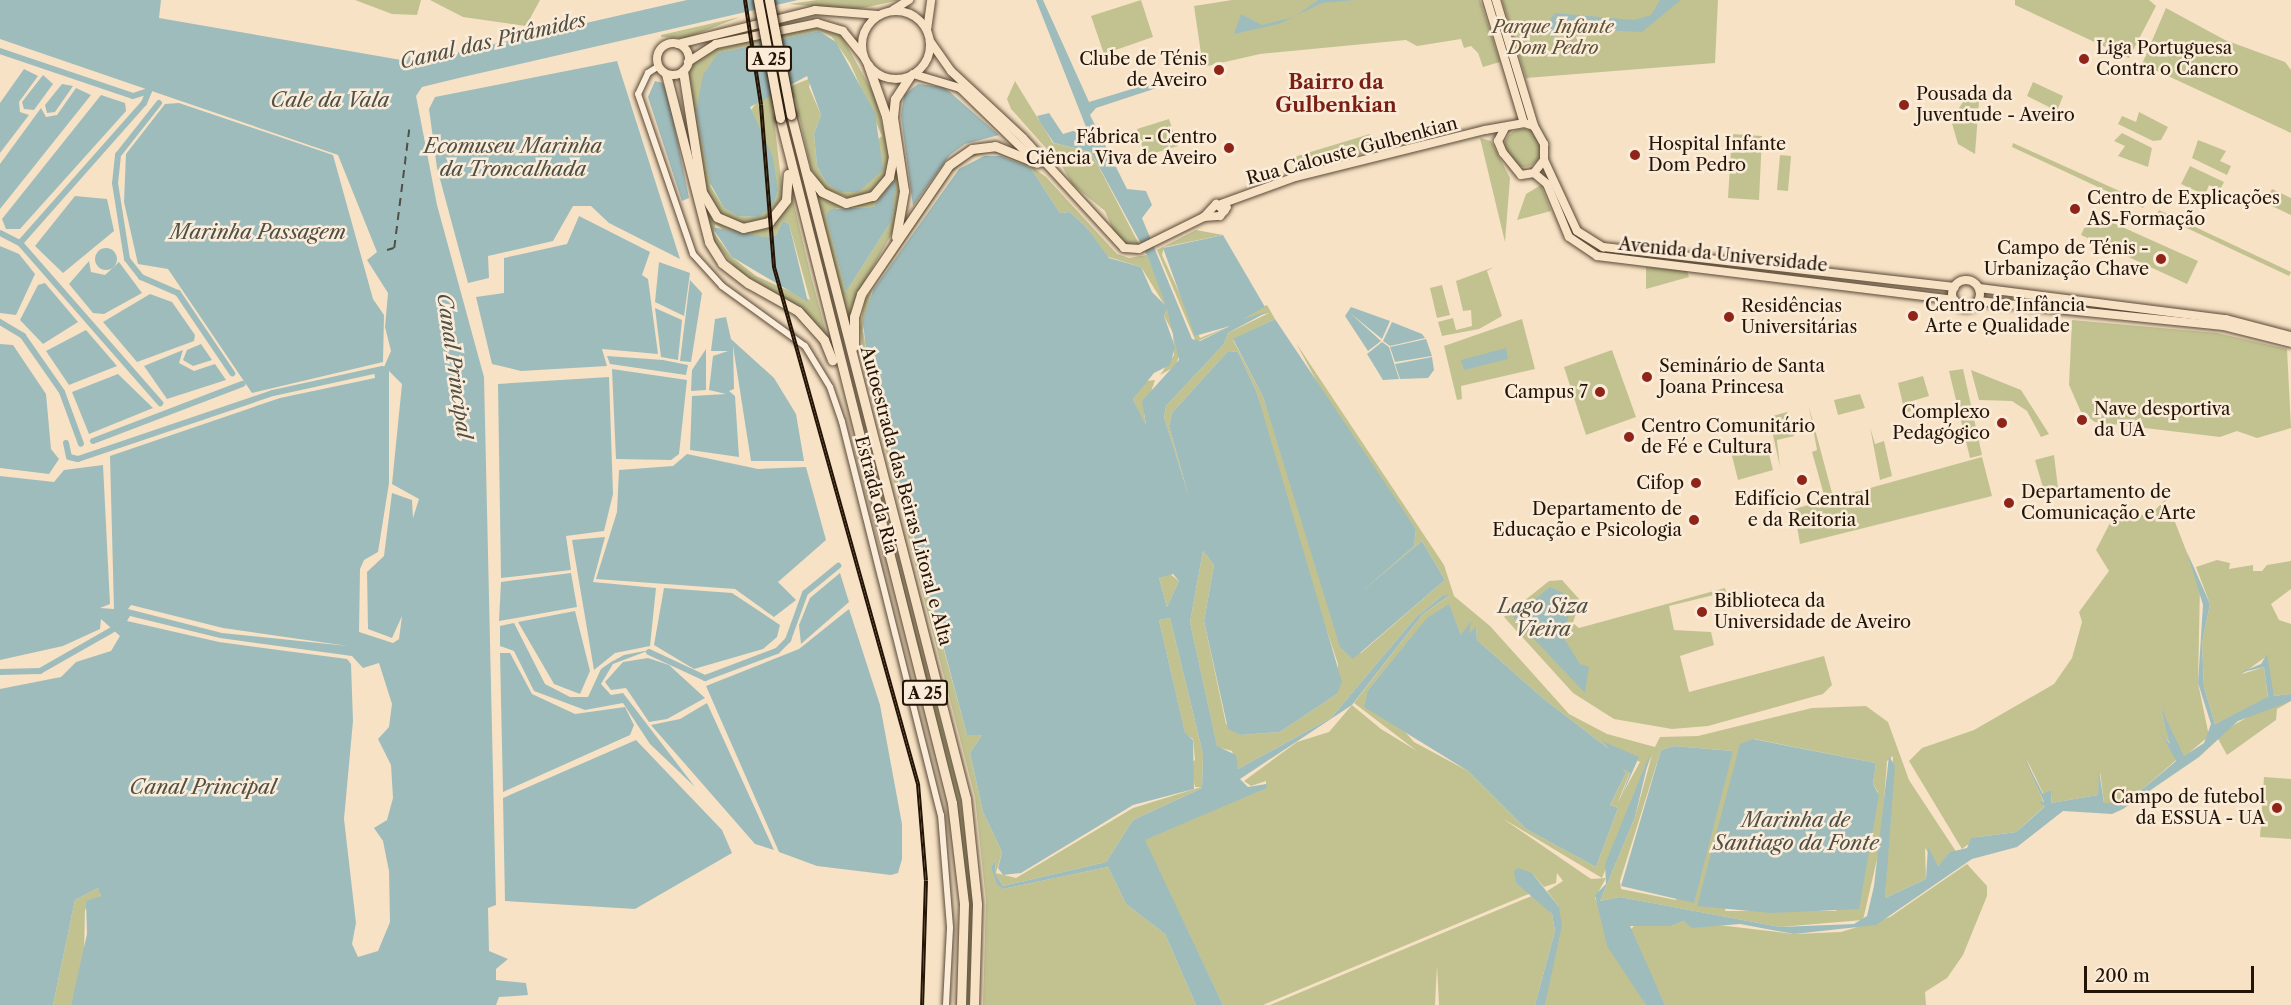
<!DOCTYPE html>
<html>
<head>
<meta charset="utf-8">
<style>
  body { margin:0 }
  #map { position:relative; width:2291px; height:1005px; overflow:hidden; background:#f7e2c5; font-family:"Libre Caslon Text",serif }
  div>[style] { position:absolute }
  .green>* { inset:0; background:#c2c291 }
  .round { border-radius:50% }
  .water>* { inset:0; background:#9fbcbc }
  .stream>* { height:1.5px; margin:-0.75px; padding:0 0.75px; transform-origin:0.75px; border-radius:0.75px; background:#9fbcbc }
  .canal>* { height:6px; margin:-3px; padding:0 3px; transform-origin:3px; border-radius:3px; background:#9fbcbc }
  .ferry>* { height:1.5px; margin-top:-0.75px; transform-origin:0; background:repeating-linear-gradient(90deg,#4f4f45 0 8px,transparent 0 14px) }
  .roads { filter:drop-shadow(0 0 2px #594835) drop-shadow(0 0 2px #594835) }
  .minor>* { height:6px; margin:-3px; padding:0 3px; transform-origin:3px; border-radius:3px; background:#faecd9 }
  .major>* { height:8px; margin:-4px; padding:0 4px; transform-origin:4px; border-radius:4px; background:#f7e2c5 }
  .major>.ring { margin:-4px; padding:0; box-sizing:content-box; background:none; border:8px solid #f7e2c5; border-radius:50% }
  .highway>* { height:9px; margin:-4.5px; padding:0 4.5px; transform-origin:4.5px; border-radius:4.5px; background:#f7e2c5 }
  .rail>* { height:4px; margin-top:-2px; transform-origin:0; background:repeating-linear-gradient(90deg,#faecd9 0 4.5px,#241405 0 9px); box-sizing:border-box; border-block:2px solid #241405 }
  .bridges { filter:drop-shadow(0 0 2px #241405) drop-shadow(0 0 2px #241405) }
  .highway-bridge>* { height:9px; margin:-4.5px; padding:0 4.5px; transform-origin:4.5px; border-radius:4.5px; background:#f7e2c5 }
  .dots>* { width:16px; height:16px; translate:-50% -50%; box-sizing:border-box; border:3px solid #faecd9; border-radius:50% }
  span { translate:-50% -50%; white-space:nowrap; text-align:center; line-height:1.15; -webkit-text-stroke:5px #faecd9; paint-order:stroke }
  .shield-label span { padding:2px 4px; background:#faecd9; border:2px solid; border-radius:4px; -webkit-text-stroke-width:0 }
  .shield-label { font-size:16px; color:#241405; font-weight:700 }
  .park-label { font-size:18px; color:#5b5136; font-style:italic }
  .poi-label { font-size:18px; color:#241405 }
  .left { translate:0 -50%; text-align:left }
  .right { translate:-100% -50%; text-align:right }
  .street-label { font-size:18px; color:#241405 }
  .water-label { font-size:20px; color:#4f4f45; font-style:italic }
  .neighbourhood-label { font-size:20px; color:#7a1f14; font-weight:700 }
  .scale { position:absolute; left:2084px; top:966px; width:170px; height:27px; box-sizing:border-box; border:3px solid #241405; border-top:0; padding-left:8px; font-size:18px; line-height:21px; white-space:nowrap; color:#241405; -webkit-text-stroke:4px #faecd9; paint-order:stroke }
</style>
</head>
<body>
<div id="map">
  <div class="green">
    <div style="clip-path:polygon(355px 0,421px 0,417px 15px,392px 14px)"></div>
    <div style="clip-path:polygon(430px 0,540px 0,526px 26px,463px 17px)"></div>
    <div style="clip-path:polygon(817px 0,900px 0,854px 10px,789px 4px)"></div>
    <div style="clip-path:polygon(1141px 0,1153px 37px,1104px 54px,1091px 16px)"></div>
    <div style="clip-path:polygon(1232px 0,1480px 0,1500px 62px,1483px 67px,1478px 53px,1471px 46px,1464px 48px,1461px 39px,1417px 46px,1406px 40px,1260px 54px,1203px 67px,1194px 6px)"></div>
    <div style="clip-path:polygon(1502px 0,1718px 0,1715px 63px,1526px 78px)"></div>
    <div style="clip-path:polygon(2015px 0,2149px 0,2156px 6px,2129px 58px,2015px 5px)"></div>
    <div style="clip-path:polygon(2166px 8px,2225px 40px,2285px 62px,2291px 70px,2291px 133px,2142px 64px)"></div>
    <div style="clip-path:polygon(740px 17px,686px 38px,661px 37px,661px 35px)"></div>
    <div style="clip-path:polygon(evenodd,812px 27px,841px 35px,876px 98px,889px 156px,885px 176px,870px 194px,849px 198px,823px 188px,811px 169px,795px 98px,772px 103px,783px 196px,765px 220px,738px 224px,719px 214px,706px 194px,687px 75px,695px 62px,715px 49px,812px 27px,819px 31px,832px 37px,850px 63px,882px 136px,826px 182px,817px 166px,814px 134px,821px 115px,809px 87px,811px 78px,759px 99px,749px 113px,778px 191px,773px 206px,759px 217px,737px 216px,724px 208px,711px 187px,696px 112px,718px 53px,819px 31px)"></div>
    <div style="clip-path:polygon(1015px 81px,1053px 143px,1091px 152px,1139px 244px,1126px 244px,1114px 232px,1105px 211px,1072px 184px,1062px 166px,1011px 109px,1007px 99px)"></div>
    <div style="clip-path:polygon(2033px 82px,2063px 96px,2057px 111px,2027px 96px)"></div>
    <div style="clip-path:polygon(1979px 98px,1979px 101px,1975px 154px,1958px 144px,1951px 120px,1963px 102px)"></div>
    <div style="clip-path:polygon(2139px 112px,2168px 127px,2161px 140px,2153px 141px,2118px 124px,2122px 116px,2136px 122px)"></div>
    <div style="clip-path:polygon(1169px 119px,1178px 146px,1145px 156px,1137px 129px)"></div>
    <div class="round" style="left:1504px;top:129px;width:38px;height:38px"></div>
    <div style="clip-path:polygon(1396px 133px,1398px 145px,1297px 169px,1294px 157px,1370px 134px,1371px 139px)"></div>
    <div style="clip-path:polygon(2122px 133px,2152px 148px,2148px 167px,2118px 156px,2125px 146px,2114px 141px)"></div>
    <div style="clip-path:polygon(1732px 134px,1762px 136px,1759px 200px,1728px 198px)"></div>
    <div style="clip-path:polygon(1480px 138px,1491px 141px,1510px 178px,1505px 242px)"></div>
    <div style="clip-path:polygon(2198px 140px,2226px 151px,2220px 161px,2231px 166px,2227px 175px,2192px 158px)"></div>
    <div style="clip-path:polygon(2013px 143px,2146px 203px,2143px 208px,2012px 147px)"></div>
    <div style="clip-path:polygon(992px 151px,969px 158px,951px 173px,872px 290px,863px 330px,871px 381px,967px 735px,982px 735px,970px 753px,983px 812px,1002px 852px,996px 873px,1016px 878px,1133px 808px,1201px 787px,1195px 787px,1190px 763px,1195px 760px,1193px 739px,1185px 734px,1159px 620px,1170px 618px,1203px 754px,1202px 788px,1133px 820px,1106px 862px,1003px 886px,995px 873px,996px 859px,991px 867px,1003px 889px,1108px 867px,1126px 904px,1165px 934px,1196px 1005px,983px 1005px,986px 901px,975px 797px,866px 373px,860px 328px,865px 300px,951px 169px,976px 152px,1004px 151px,1024px 161px,1046px 177px,1117px 254px,1129px 258px,1147px 255px,1177px 332px,1180px 351px,1176px 366px,1160px 375px,1174px 355px,1173px 333px,1164px 316px,1167px 309px,1141px 267px,1105px 256px,1087px 228px,1070px 212px,1060px 213px,1030px 167px)"></div>
    <div style="clip-path:polygon(1780px 155px,1791px 156px,1788px 191px,1777px 190px)"></div>
    <div style="clip-path:polygon(evenodd,896px 162px,901px 185px,894px 230px,862px 286px,850px 330px,814px 189px,851px 205px,863px 204px,896px 162px,895px 181px,892px 220px,846px 292px,826px 216px,837px 208px,873px 207px,895px 181px)"></div>
    <div style="clip-path:polygon(2190px 166px,2224px 182px,2220px 190px,2209px 185px,2205px 195px,2181px 184px)"></div>
    <div style="clip-path:polygon(1541px 185px,1551px 211px,1517px 220px,1526px 194px)"></div>
    <div style="clip-path:polygon(2272px 189px,2291px 198px,2291px 215px,2265px 203px)"></div>
    <div style="clip-path:polygon(evenodd,791px 192px,811px 276px,828px 340px,796px 306px,737px 270px,710px 236px,704px 205px,724px 226px,756px 230px,777px 218px,791px 192px,783px 221px,789px 224px,810px 300px,756px 276px,732px 257px,714px 233px,715px 224px,730px 234px,766px 237px,776px 235px,783px 221px)"></div>
    <div style="clip-path:polygon(2159px 210px,2291px 272px,2289px 276px,2157px 214px)"></div>
    <div style="clip-path:polygon(2091px 213px,2198px 261px,2187px 284px,2081px 235px)"></div>
    <div style="clip-path:polygon(1196px 230px,1223px 235px,1164px 247px,1162px 255px,1200px 338px,1230px 326px,1196px 342px,1157px 250px)"></div>
    <div style="clip-path:polygon(1494px 267px,1487px 271px,1502px 316px,1479px 329px,1442px 336px,1438px 322px,1453px 318px,1456px 330px,1472px 326px,1471px 310px,1463px 311px,1456px 281px)"></div>
    <div style="clip-path:polygon(1646px 267px,1687px 271px,1689px 277px,1646px 289px)"></div>
    <div style="clip-path:polygon(1442px 285px,1450px 315px,1437px 318px,1430px 288px)"></div>
    <div style="clip-path:polygon(evenodd,1267px 305px,1275px 319px,1233px 340px,1263px 397px,1343px 650px,1361px 653px,1445px 580px,1422px 541px,1336px 613px,1414px 546px,1416px 529px,1330px 406px,1296px 343px,1444px 565px,1454px 596px,1490px 626px,1569px 714px,1607px 734px,1655px 747px,1660px 737px,1698px 736px,1812px 708px,1866px 706px,1888px 722px,1909px 780px,1957px 853px,1950px 853px,1938px 866px,1925px 848px,1926px 879px,1885px 898px,1893px 756px,1887px 761px,1881px 842px,1863px 920px,1780px 927px,1620px 897px,1600px 901px,1635px 817px,1652px 755px,1602px 878px,1502px 818px,1591px 879px,1606px 878px,1595px 898px,1646px 1005px,1545px 1005px,1559px 907px,1547px 891px,1563px 881px,1557px 873px,1556px 883px,1544px 887px,1532px 873px,1516px 883px,1531px 893px,1263px 1005px,1223px 1005px,1144px 840px,1266px 788px,1266px 781px,1251px 786px,1244px 781px,1297px 742px,1329px 732px,1352px 705px,1381px 729px,1417px 751px,1354px 703px,1423px 614px,1449px 596px,1442px 596px,1416px 617px,1331px 718px,1238px 769px,1232px 751px,1217px 747px,1190px 622px,1203px 551px,1214px 565px,1204px 621px,1226px 724px,1241px 735px,1280px 732px,1337px 694px,1338px 664px,1291px 524px,1257px 393px,1238px 352px,1228px 351px,1172px 413px,1169px 426px,1188px 495px,1164px 417px,1166px 406px,1224px 344px,1228px 333px,1269px 313px,1242px 319px,1267px 305px,1449px 605px,1461px 635px,1471px 635px,1476px 626px,1477px 640px,1544px 699px,1609px 749px,1604px 743px,1640px 762px,1618px 802px,1630px 772px,1622px 769px,1626px 773px,1610px 805px,1618px 808px,1596px 867px,1526px 829px,1468px 771px,1414px 742px,1368px 690px,1427px 619px,1449px 605px,1267px 305px,1754px 739px,1876px 763px,1873px 784px,1878px 792px,1836px 911px,1725px 911px,1754px 739px,1267px 305px,1674px 746px,1733px 751px,1676px 900px,1621px 889px,1620px 881px,1661px 750px,1674px 746px)"></div>
    <div style="clip-path:polygon(1522px 319px,1535px 369px,1461px 386px,1462px 399px,1457px 400px,1444px 346px)"></div>
    <div style="clip-path:polygon(2072px 320px,2217px 333px,2287px 349px,2291px 428px,2257px 438px,2237px 431px,2220px 437px,2095px 422px,2081px 412px,2069px 385px)"></div>
    <div style="clip-path:polygon(1612px 350px,1636px 417px,1586px 435px,1564px 367px)"></div>
    <div style="clip-path:polygon(1963px 369px,1982px 455px,1970px 458px,1949px 371px)"></div>
    <div style="clip-path:polygon(1971px 370px,2021px 390px,2049px 434px,2041px 437px,2027px 411px,2012px 401px,1979px 400px)"></div>
    <div style="clip-path:polygon(1923px 376px,1929px 396px,1909px 402px,1911px 411px,1905px 413px,1898px 383px)"></div>
    <div style="clip-path:polygon(1155px 380px,1144px 413px,1146px 426px,1133px 399px,1146px 381px)"></div>
    <div style="clip-path:polygon(1860px 394px,1865px 408px,1838px 415px,1834px 400px)"></div>
    <div style="clip-path:polygon(1809px 407px,1832px 493px,1824px 495px,1812px 452px,1817px 450px)"></div>
    <div style="clip-path:polygon(1787px 412px,1794px 436px,1777px 440px,1780px 467px,1769px 417px)"></div>
    <div style="clip-path:polygon(1870px 427px,1875px 444px,1884px 441px,1892px 476px,1880px 480px)"></div>
    <div style="clip-path:polygon(1766px 442px,1773px 470px,1738px 480px,1731px 452px)"></div>
    <div style="clip-path:polygon(2054px 455px,2058px 488px,2044px 491px,2035px 460px)"></div>
    <div style="clip-path:polygon(1982px 457px,1992px 496px,1800px 544px,1794px 509px)"></div>
    <div style="clip-path:polygon(877px 488px,960px 794px,973px 898px,969px 1005px,964px 1005px,967px 921px,960px 832px)"></div>
    <div style="clip-path:polygon(2166px 499px,2200px 586px,2198px 683px,2209px 736px,2184px 757px,2160px 707px,2171px 744px,2163px 736px,2176px 760px,2144px 788px,2112px 803px,2104px 803px,2100px 772px,2098px 795px,2051px 803px,2052px 790px,2044px 795px,2026px 758px,2045px 806px,2016px 832px,1978px 837px,1962px 849px,1909px 761px,1922px 748px,1974px 730px,2054px 684px,2072px 658px,2082px 622px,2079px 612px,2109px 571px,2096px 550px,2110px 523px,2153px 512px)"></div>
    <div style="clip-path:polygon(2217px 560px,2230px 563px,2229px 569px,2253px 565px,2253px 571px,2262px 571px,2267px 565px,2291px 561px,2291px 589px,2271px 604px,2279px 620px,2291px 624px,2291px 694px,2274px 696px,2264px 663px,2267px 656px,2242px 674px,2264px 667px,2268px 698px,2215px 724px,2204px 687px,2202px 643px,2210px 604px,2196px 567px)"></div>
    <div style="clip-path:polygon(1170px 574px,1179px 581px,1167px 607px,1159px 578px)"></div>
    <div style="clip-path:polygon(1562px 580px,1580px 600px,1573px 623px,1579px 628px,1725px 588px,1726px 592px,1669px 606px,1674px 630px,1711px 632px,1714px 645px,1680px 656px,1689px 692px,1824px 656px,1832px 685px,1823px 694px,1708px 726px,1672px 729px,1614px 719px,1573px 693px,1504px 617px,1549px 581px)"></div>
    <div style="clip-path:polygon(2291px 701px,2277px 709px,2276px 720px,2227px 755px,2217px 737px,2227px 729px,2265px 707px)"></div>
    <div style="clip-path:polygon(2264px 777px,2291px 779px,2291px 839px,2260px 837px)"></div>
    <div style="clip-path:polygon(1967px 864px,1987px 886px,1987px 896px,1963px 955px,1947px 978px,1925px 992px,1926px 1005px,1665px 1005px,1630px 930px,1636px 924px,1671px 926px,1684px 921px,1794px 934px,1841px 932px,1890px 917px)"></div>
    <div style="clip-path:polygon(98px 888px,101px 895px,85px 910px,84px 955px,71px 1005px,53px 1005px,75px 900px)"></div>
    <div style="clip-path:polygon(1534px 895px,1552px 914px,1555px 931px,1535px 1005px,1439px 1005px,1437px 966px,1435px 1005px,1270px 1005px)"></div>
  </div>
  <div class="water">
    <div style="clip-path:polygon(evenodd,0 0,161px 0,159px 18px,407px 61px,409px 56px,424px 60px,687px 0,798px 0,463px 77px,422px 87px,416px 96px,437px 205px,484px 377px,496px 905px,488px 908px,489px 951px,508px 959px,496px 969px,496px 980px,526px 983px,528px 995px,499px 997px,496px 1005px,71px 1005px,87px 934px,86px 901px,101px 896px,98px 888px,75px 900px,53px 1005px,0 1005px,0 689px,61px 677px,76px 662px,111px 651px,120px 636px,101px 619px,100px 629px,63px 646px,0 660px,0 476px,54px 482px,64px 470px,103px 465px,110px 604px,100px 608px,114px 609px,110px 456px,280px 398px,375px 378px,374px 370px,384px 367px,391px 351px,385px 327px,388px 293px,367px 260px,377px 252px,338px 155px,0 39px,0 0,389px 371px,402px 384px,392px 484px,419px 499px,413px 518px,412px 500px,392px 493px,384px 556px,367px 572px,368px 629px,392px 638px,402px 616px,399px 639px,393px 643px,359px 632px,360px 569px,364px 560px,378px 552px,389px 483px,389px 371px,0 0,131px 605px,223px 628px,348px 646px,222px 633px,128px 609px,131px 605px,0 0,130px 616px,220px 638px,352px 656px,363px 668px,379px 663px,392px 704px,389px 727px,378px 739px,391px 765px,393px 798px,387px 820px,374px 828px,383px 841px,389px 871px,390px 922px,378px 951px,358px 957px,352px 944px,356px 923px,344px 819px,353px 721px,351px 664px,347px 659px,219px 642px,127px 621px,130px 616px)"></div>
    <div style="clip-path:polygon(evenodd,1036px 0,1043px 0,1089px 102px,1185px 73px,1187px 78px,1096px 108px,1090px 115px,1127px 189px,1146px 191px,1152px 205px,1142px 218px,1192px 339px,1200px 341px,1230px 326px,1195px 336px,1163px 248px,1223px 235px,1265px 307px,1243px 319px,1269px 311px,1228px 333px,1224px 344px,1166px 406px,1164px 417px,1188px 494px,1169px 426px,1172px 413px,1228px 351px,1238px 352px,1257px 393px,1342px 682px,1337px 694px,1280px 732px,1241px 735px,1228px 729px,1204px 621px,1214px 565px,1203px 551px,1190px 622px,1217px 746px,1236px 755px,1238px 769px,1331px 718px,1416px 617px,1442px 596px,1450px 595px,1423px 614px,1352px 705px,1240px 779px,1248px 787px,1266px 784px,1267px 788px,1145px 840px,1223px 1005px,1196px 1005px,1165px 934px,1126px 904px,1108px 867px,1003px 889px,997px 884px,991px 867px,996px 859px,995px 873px,1003px 886px,1106px 862px,1133px 820px,1202px 788px,1203px 754px,1170px 618px,1159px 620px,1185px 733px,1193px 740px,1194px 789px,1133px 805px,1021px 873px,1003px 875px,998px 868px,1002px 852px,983px 812px,970px 753px,982px 735px,967px 735px,867px 360px,863px 321px,873px 290px,959px 169px,984px 156px,1001px 156px,1030px 167px,1060px 213px,1070px 212px,1087px 228px,1109px 258px,1141px 267px,1152px 292px,1166px 306px,1147px 255px,1091px 152px,1054px 143px,1041px 124px,1037px 116px,1049px 113px,1063px 134px,1086px 127px,1036px 0,1167px 309px,1179px 360px,1142px 401px,1146px 425px,1133px 399px,1154px 373px,1170px 365px,1175px 347px,1164px 316px,1167px 309px,1036px 0,1173px 574px,1179px 581px,1167px 607px,1159px 578px,1173px 574px)"></div>
    <div style="clip-path:polygon(1318px 0,1355px 0,1322px 3px,1279px 24px,1234px 34px,1241px 14px,1262px 25px,1294px 17px)"></div>
    <div style="clip-path:polygon(1660px 0,1681px 0,1642px 32px,1598px 30px,1551px 37px,1549px 21px,1555px 13px,1634px 20px,1651px 15px)"></div>
    <div style="clip-path:polygon(819px 31px,836px 42px,875px 113px,883px 170px,858px 192px,840px 192px,826px 182px,817px 166px,814px 134px,821px 115px,807px 76px,750px 107px,773px 157px,778px 191px,773px 206px,759px 217px,737px 216px,724px 208px,710px 183px,696px 112px,703px 75px,718px 53px)"></div>
    <div style="clip-path:polygon(617px 61px,680px 259px,609px 223px,591px 206px,573px 206px,553px 241px,488px 256px,489px 278px,468px 283px,437px 168px,429px 109px,435px 97px)"></div>
    <div style="clip-path:polygon(24px 69px,38px 76px,19px 102px,20px 112px,29px 115px,0 153px,0 103px)"></div>
    <div style="clip-path:polygon(43px 75px,53px 84px,34px 110px,24px 109px,22px 102px)"></div>
    <div style="clip-path:polygon(655px 81px,663px 83px,669px 99px,689px 198px,682px 201px,648px 97px)"></div>
    <div style="clip-path:polygon(62px 84px,73px 86px,55px 112px,47px 113px,45px 105px)"></div>
    <div style="clip-path:polygon(918px 84px,944px 87px,999px 135px,965px 144px,950px 155px,913px 206px,901px 116px,904px 95px)"></div>
    <div style="clip-path:polygon(76px 88px,91px 95px,0 209px,0 164px,41px 108px,46px 117px,57px 115px)"></div>
    <div style="clip-path:polygon(101px 95px,125px 103px,126px 111px,20px 229px,6px 229px,2px 219px)"></div>
    <div style="clip-path:polygon(179px 103px,333px 155px,373px 299px,384px 315px,383px 362px,252px 393px,168px 269px,138px 264px,124px 202px,126px 154px,165px 104px)"></div>
    <div style="clip-path:polygon(896px 179px,892px 220px,846px 292px,826px 216px,830px 209px,873px 207px)"></div>
    <div style="clip-path:polygon(75px 196px,107px 199px,114px 231px,63px 273px,35px 246px)"></div>
    <div style="clip-path:polygon(579px 216px,650px 252px,642px 275px,648px 279px,658px 354px,602px 349px,607px 366px,521px 371px,492px 364px,476px 297px,504px 293px,504px 258px,567px 244px)"></div>
    <div style="clip-path:polygon(783px 221px,789px 224px,808px 302px,732px 257px,712px 227px,766px 237px,776px 235px)"></div>
    <div style="clip-path:polygon(0 246px,19px 254px,35px 274px,16px 315px,0 313px)"></div>
    <div class="round" style="left:95px;top:248px;width:22px;height:22px"></div>
    <div style="clip-path:polygon(89px 261px,91px 272px,105px 275px,119px 262px,142px 293px,104px 314px,93px 313px,69px 284px)"></div>
    <div style="clip-path:polygon(659px 262px,690px 273px,684px 316px,655px 302px)"></div>
    <div style="clip-path:polygon(690px 280px,702px 293px,691px 362px,680px 361px)"></div>
    <div style="clip-path:polygon(45px 283px,78px 322px,43px 344px,20px 320px,38px 285px)"></div>
    <div style="clip-path:polygon(150px 294px,172px 302px,195px 335px,194px 341px,137px 362px,103px 322px)"></div>
    <div style="clip-path:polygon(1351px 307px,1390px 321px,1382px 339px,1350px 313px,1381px 341px,1368px 351px,1345px 316px)"></div>
    <div style="clip-path:polygon(655px 308px,682px 320px,678px 360px,661px 357px)"></div>
    <div style="clip-path:polygon(726px 317px,731px 339px,774px 378px,796px 414px,804px 461px,751px 461px,733px 346px,734px 389px,729px 391px,735px 396px,739px 457px,690px 450px,692px 396px,726px 394px,709px 390px,713px 356px,728px 351px,711px 351px,715px 319px)"></div>
    <div style="clip-path:polygon(1275px 319px,1416px 529px,1414px 546px,1361px 592px,1422px 541px,1445px 580px,1353px 659px,1340px 647px,1263px 397px,1233px 339px)"></div>
    <div style="clip-path:polygon(1392px 322px,1422px 334px,1425px 338px,1390px 346px,1383px 341px)"></div>
    <div style="clip-path:polygon(86px 330px,117px 366px,69px 385px,46px 351px)"></div>
    <div style="clip-path:polygon(1426px 339px,1432px 356px,1395px 362px,1390px 347px)"></div>
    <div style="clip-path:polygon(1382px 342px,1389px 347px,1399px 379px,1383px 380px,1367px 354px)"></div>
    <div style="clip-path:polygon(0 344px,13px 345px,46px 394px,51px 449px,59px 459px,49px 474px,0 468px)"></div>
    <div style="clip-path:polygon(201px 344px,212px 360px,193px 366px,183px 360px,187px 350px)"></div>
    <div style="clip-path:polygon(1506px 348px,1508px 359px,1464px 370px,1461px 360px)"></div>
    <div style="clip-path:polygon(706px 349px,706px 390px,691px 391px,692px 370px)"></div>
    <div style="clip-path:polygon(183px 350px,179px 363px,194px 371px,215px 364px,226px 380px,167px 399px,144px 366px)"></div>
    <div style="clip-path:polygon(607px 356px,663px 360px,688px 365px,686px 375px,610px 364px)"></div>
    <div style="clip-path:polygon(1432px 357px,1434px 370px,1428px 378px,1400px 379px,1395px 364px)"></div>
    <div style="clip-path:polygon(612px 369px,687px 380px,679px 454px,671px 460px,616px 459px)"></div>
    <div style="clip-path:polygon(118px 374px,153px 408px,89px 434px,72px 392px)"></div>
    <div style="clip-path:polygon(609px 377px,613px 494px,604px 531px,566px 536px,571px 570px,501px 578px,498px 384px)"></div>
    <div style="clip-path:polygon(687px 454px,758px 469px,806px 467px,826px 540px,778px 582px,796px 600px,774px 617px,735px 589px,596px 579px,617px 512px,619px 470px,673px 466px)"></div>
    <div style="clip-path:polygon(605px 537px,593px 582px,656px 588px,650px 646px,615px 653px,594px 670px,572px 540px)"></div>
    <div style="clip-path:polygon(2187px 552px,2210px 604px,2202px 643px,2204px 687px,2215px 724px,2268px 697px,2264px 667px,2239px 673px,2261px 664px,2267px 654px,2274px 696px,2291px 694px,2291px 701px,2238px 721px,2199px 757px,2123px 809px,2112px 814px,2063px 811px,2017px 847px,1972px 859px,1876px 925px,1794px 934px,1740px 924px,1692px 928px,1684px 921px,1671px 926px,1630px 926px,1665px 1005px,1646px 1005px,1607px 946px,1595px 895px,1606px 884px,1605px 864px,1650px 754px,1635px 817px,1600px 901px,1620px 897px,1780px 927px,1854px 924px,1867px 916px,1874px 886px,1889px 756px,1895px 766px,1885px 898px,1926px 879px,1928px 847px,1938px 866px,1950px 852px,1967px 848px,1971px 838px,2016px 832px,2041px 810px,2045px 806px,2039px 802px,2044px 802px,2022px 753px,2043px 794px,2052px 790px,2051px 803px,2098px 795px,2099px 771px,2104px 803px,2112px 803px,2144px 788px,2176px 761px,2161px 733px,2170px 744px,2160px 706px,2184px 756px,2204px 743px,2211px 724px,2198px 683px,2203px 605px)"></div>
    <div style="clip-path:polygon(571px 573px,577px 607px,499px 621px,501px 582px)"></div>
    <div style="clip-path:polygon(840px 573px,849px 602px,801px 644px,799px 625px,810px 598px)"></div>
    <div style="clip-path:polygon(1550px 587px,1568px 595px,1572px 604px,1563px 637px,1580px 664px,1589px 667px,1585px 693px,1513px 617px)"></div>
    <div style="clip-path:polygon(664px 588px,732px 593px,780px 625px,777px 637px,763px 649px,694px 669px,654px 645px)"></div>
    <div style="clip-path:polygon(1449px 604px,1461px 635px,1471px 621px,1469px 634px,1476px 626px,1477px 640px,1544px 699px,1609px 749px,1602px 741px,1639px 757px,1619px 802px,1630px 773px,1623px 769px,1626px 773px,1610px 805px,1618px 808px,1596px 867px,1526px 829px,1468px 771px,1364px 707px,1368px 690px,1427px 618px)"></div>
    <div style="clip-path:polygon(849px 609px,880px 705px,902px 824px,902px 859px,898px 873px,891px 875px,817px 866px,779px 852px,706px 686px,799px 649px)"></div>
    <div style="clip-path:polygon(575px 611px,590px 671px,580px 694px,554px 684px,518px 622px)"></div>
    <div style="clip-path:polygon(514px 623px,545px 684px,570px 697px,588px 697px,601px 669px,611px 662px,624px 655px,650px 650px,613px 664px,601px 684px,611px 695px,623px 693px,695px 787px,650px 744px,623px 703px,585px 710px,534px 691px,514px 651px,500px 646px,500px 626px)"></div>
    <div style="clip-path:polygon(500px 653px,510px 653px,532px 694px,575px 714px,625px 707px,634px 725px,630px 735px,503px 792px)"></div>
    <div style="clip-path:polygon(648px 658px,669px 665px,705px 698px,667px 719px,649px 722px,626px 688px,611px 690px,605px 682px,623px 662px)"></div>
    <div style="clip-path:polygon(707px 703px,774px 850px,755px 844px,651px 725px,680px 719px)"></div>
    <div style="clip-path:polygon(1753px 739px,1876px 763px,1873px 784px,1879px 795px,1859px 909px,1771px 913px,1697px 906px,1740px 744px)"></div>
    <div style="clip-path:polygon(636px 740px,722px 830px,732px 853px,635px 909px,505px 901px,503px 798px)"></div>
    <div style="clip-path:polygon(1674px 746px,1733px 751px,1694px 903px,1621px 886px,1661px 750px)"></div>
    <div style="clip-path:polygon(1518px 868px,1532px 873px,1559px 907px,1562px 925px,1545px 1005px,1535px 1005px,1555px 931px,1552px 914px,1516px 883px,1514px 871px)"></div>
  </div>
  <div class="stream">
    <div style="left:1816px;top:520px;width:13px;rotate:-13deg"></div>
  </div>
  <div class="canal">
    <div style="left:0;top:51px;width:140px;rotate:18.7deg"></div>
    <div style="left:133px;top:96px;width:16px;rotate:-18deg"></div>
    <div style="left:159px;top:103px;width:66px;rotate:128.3deg"></div>
    <div style="left:118px;top:155px;width:28px;rotate:96deg"></div>
    <div style="left:115px;top:183px;width:77px;rotate:81deg"></div>
    <div style="left:127px;top:259px;width:23px;rotate:52deg"></div>
    <div style="left:141px;top:277px;width:40px;rotate:23.4deg"></div>
    <div style="left:178px;top:293px;width:97px;rotate:56deg"></div>
    <div style="left:0;top:233px;width:22px;rotate:27deg"></div>
    <div style="left:20px;top:243px;width:187px;rotate:-48.5deg"></div>
    <div style="left:144px;top:103px;width:21px;rotate:-67deg"></div>
    <div style="left:20px;top:243px;width:213px;rotate:48.8deg"></div>
    <div style="left:0;top:322px;width:27px;rotate:31deg"></div>
    <div style="left:23px;top:336px;width:68px;rotate:55.1deg"></div>
    <div style="left:62px;top:392px;width:55px;rotate:69.9deg"></div>
    <div style="left:93px;top:441px;width:160px;rotate:-20.9deg"></div>
    <div style="left:66px;top:443px;width:14px;rotate:78deg"></div>
    <div style="left:69px;top:457px;width:9px;rotate:13deg"></div>
    <div style="left:78px;top:459px;width:206px;rotate:-18.7deg"></div>
    <div style="left:273px;top:393px;width:112px;rotate:-12.4deg"></div>
    <div style="left:649px;top:652px;width:62px;rotate:24.9deg"></div>
    <div style="left:705px;top:678px;width:77px;rotate:-20.6deg"></div>
    <div style="left:777px;top:651px;width:16px;rotate:-45deg"></div>
    <div style="left:788px;top:640px;width:50px;rotate:-70.1deg"></div>
    <div style="left:805px;top:593px;width:43px;rotate:-39.3deg"></div>
    <div style="left:0;top:672px;width:40px;rotate:-1.4deg"></div>
    <div style="left:40px;top:671px;width:83px;rotate:-29.7deg"></div>
  </div>
  <div class="ferry">
    <div style="left:387px;top:250px;width:7px;rotate:-16deg"></div>
    <div style="left:394px;top:248px;width:119px;rotate:-82.8deg"></div>
  </div>
  <div class="roads">
    <div class="minor">
      <div style="left:659px;top:66px;width:13px;rotate:148deg"></div>
      <div style="left:648px;top:73px;width:23px;rotate:115deg"></div>
      <div style="left:638px;top:94px;width:169px;rotate:71deg"></div>
      <div style="left:693px;top:254px;width:43px;rotate:47.8deg"></div>
      <div style="left:722px;top:286px;width:102px;rotate:35.9deg"></div>
      <div style="left:805px;top:346px;width:48px;rotate:58.6deg"></div>
      <div style="left:830px;top:387px;width:37px;rotate:71deg"></div>
      <div style="left:842px;top:422px;width:405px;rotate:75.9deg"></div>
      <div style="left:941px;top:815px;width:113px;rotate:85.4deg"></div>
      <div style="left:950px;top:928px;width:77px;rotate:93deg"></div>
    </div>
    <div class="major">
      <div style="left:1487px;top:0;width:128px;rotate:73.3deg"></div>
      <div style="left:1496px;top:0;width:132px;rotate:73.2deg"></div>
      <div style="left:893px;top:10px;width:19px;rotate:-32deg"></div>
      <div class="ring" style="left:862px;top:11px;width:60px;height:60px"></div>
      <div style="left:927px;top:30px;width:30px;rotate:-82deg"></div>
      <div style="left:930px;top:41px;width:37px;rotate:55deg"></div>
      <div style="left:951px;top:71px;width:98px;rotate:42.9deg"></div>
      <div style="left:1023px;top:138px;width:149px;rotate:47.4deg"></div>
      <div style="left:1124px;top:248px;width:15px;rotate:4deg"></div>
      <div style="left:1139px;top:249px;width:72px;rotate:-26.2deg"></div>
      <div style="left:1204px;top:217px;width:18px;rotate:-47deg"></div>
      <div style="left:1216px;top:204px;width:11px;rotate:38deg"></div>
      <div class="ring" style="left:657px;top:43px;width:24px;height:24px"></div>
      <div style="left:678px;top:44px;width:141px;rotate:-13.9deg"></div>
      <div style="left:815px;top:10px;width:63px;rotate:4.5deg"></div>
      <div style="left:688px;top:62px;width:33px;rotate:-33deg"></div>
      <div style="left:716px;top:44px;width:103px;rotate:-11.7deg"></div>
      <div style="left:817px;top:23px;width:27px;rotate:17deg"></div>
      <div style="left:843px;top:31px;width:32px;rotate:51deg"></div>
      <div style="left:913px;top:74px;width:49px;rotate:16.6deg"></div>
      <div style="left:960px;top:88px;width:105px;rotate:44.2deg"></div>
      <div style="left:1544px;top:160px;width:78px;rotate:65.1deg"></div>
      <div style="left:1577px;top:231px;width:31px;rotate:32deg"></div>
      <div style="left:1603px;top:247px;width:354px;rotate:6.5deg"></div>
      <div style="left:1534px;top:173px;width:17px;rotate:40deg"></div>
      <div style="left:1547px;top:184px;width:57px;rotate:67.5deg"></div>
      <div style="left:1569px;top:237px;width:34px;rotate:34deg"></div>
      <div style="left:1597px;top:256px;width:360px;rotate:7deg"></div>
      <div style="left:1221px;top:204px;width:79px;rotate:-20deg"></div>
      <div style="left:1295px;top:177px;width:196px;rotate:-13.9deg"></div>
      <div style="left:1485px;top:130px;width:40px;rotate:-10deg"></div>
      <div style="left:1524px;top:123px;width:10px;rotate:17deg"></div>
      <div style="left:1534px;top:126px;width:21px;rotate:61deg"></div>
      <div style="left:1544px;top:144px;width:16px;rotate:90deg"></div>
      <div style="left:1544px;top:160px;width:16px;rotate:128deg"></div>
      <div style="left:1534px;top:173px;width:13px;rotate:171deg"></div>
      <div style="left:1521px;top:175px;width:28px;rotate:-129deg"></div>
      <div style="left:1503px;top:153px;width:13px;rotate:-113deg"></div>
      <div style="left:1498px;top:141px;width:15px;rotate:-62deg"></div>
      <div style="left:1204px;top:217px;width:16px;rotate:-4deg"></div>
      <div style="left:1220px;top:216px;width:11px;rotate:-52deg"></div>
      <div class="ring" style="left:1952px;top:280px;width:20px;height:20px"></div>
      <div style="left:1979px;top:288px;width:249px;rotate:7.2deg"></div>
      <div style="left:2226px;top:319px;width:67px;rotate:14.7deg"></div>
      <div style="left:1978px;top:301px;width:247px;rotate:5.8deg"></div>
      <div style="left:2224px;top:326px;width:69px;rotate:14.2deg"></div>
    </div>
    <div class="highway">
      <div style="left:683px;top:71px;width:122px;rotate:81.1deg"></div>
      <div style="left:702px;top:192px;width:29px;rotate:59deg"></div>
      <div style="left:717px;top:217px;width:28px;rotate:23deg"></div>
      <div style="left:743px;top:228px;width:27px;rotate:-13deg"></div>
      <div style="left:769px;top:222px;width:28px;rotate:-52deg"></div>
      <div style="left:786px;top:200px;width:26px;rotate:-86deg"></div>
      <div style="left:666px;top:74px;width:173px;rotate:75.6deg"></div>
      <div style="left:709px;top:242px;width:25px;rotate:58deg"></div>
      <div style="left:722px;top:263px;width:33px;rotate:38deg"></div>
      <div style="left:748px;top:283px;width:57px;rotate:29.2deg"></div>
      <div style="left:798px;top:311px;width:39px;rotate:48deg"></div>
      <div style="left:824px;top:340px;width:22px;rotate:68deg"></div>
      <div style="left:791px;top:115px;width:706px;rotate:75.65deg"></div>
      <div style="left:966px;top:799px;width:106px;rotate:84deg"></div>
      <div style="left:977px;top:904px;width:101px;rotate:91.7deg"></div>
      <div style="left:780px;top:118px;width:706px;rotate:75.9deg"></div>
      <div style="left:952px;top:803px;width:102px;rotate:83.2deg"></div>
      <div style="left:964px;top:904px;width:101px;rotate:91.7deg"></div>
      <div style="left:807px;top:174px;width:23px;rotate:50deg"></div>
      <div style="left:822px;top:192px;width:26px;rotate:25deg"></div>
      <div style="left:846px;top:203px;width:28px;rotate:-15deg"></div>
      <div style="left:873px;top:196px;width:25px;rotate:-50deg"></div>
      <div style="left:889px;top:177px;width:20px;rotate:-79deg"></div>
      <div style="left:893px;top:157px;width:42px;rotate:-99.7deg"></div>
      <div style="left:886px;top:116px;width:54px;rotate:-109.4deg"></div>
      <div style="left:896px;top:237px;width:47px;rotate:-80.1deg"></div>
      <div style="left:904px;top:191px;width:75px;rotate:-98.5deg"></div>
      <div style="left:893px;top:117px;width:18px;rotate:-84deg"></div>
      <div style="left:895px;top:99px;width:27px;rotate:-57deg"></div>
      <div style="left:854px;top:346px;width:29px;rotate:-90deg"></div>
      <div style="left:854px;top:317px;width:24px;rotate:-73deg"></div>
      <div style="left:861px;top:294px;width:156px;rotate:-55.7deg"></div>
      <div style="left:949px;top:165px;width:28px;rotate:-35deg"></div>
      <div style="left:972px;top:149px;width:23px;rotate:-7deg"></div>
      <div style="left:995px;top:146px;width:45px;rotate:22deg"></div>
    </div>
  </div>
  <div class="rail">
    <div style="left:745px;top:0;width:106px;rotate:81.3deg"></div>
    <div style="left:761px;top:105px;width:163px;rotate:85.4deg"></div>
    <div style="left:774px;top:267px;width:537px;rotate:74.44deg"></div>
    <div style="left:918px;top:784px;width:97px;rotate:85.3deg"></div>
    <div style="left:926px;top:881px;width:124px;rotate:91.8deg"></div>
  </div>
  <div class="bridges">
    <div class="highway-bridge">
      <div style="left:758px;top:0;width:120px;rotate:79.4deg"></div>
      <div style="left:769px;top:0;width:117px;rotate:79.2deg"></div>
    </div>
  </div>
  <div class="dots">
    <div style="left:2084px;top:59px;background:#8f2418"></div>
    <div style="left:1219px;top:70px;background:#8f2418"></div>
    <div style="left:1904px;top:105px;background:#8f2418"></div>
    <div style="left:1229px;top:148px;background:#8f2418"></div>
    <div style="left:1635px;top:155px;background:#8f2418"></div>
    <div style="left:2075px;top:209px;background:#8f2418"></div>
    <div style="left:2161px;top:259px;background:#8f2418"></div>
    <div style="left:1913px;top:316px;background:#8f2418"></div>
    <div style="left:1729px;top:317px;background:#8f2418"></div>
    <div style="left:1647px;top:377px;background:#8f2418"></div>
    <div style="left:1600px;top:392px;background:#8f2418"></div>
    <div style="left:2082px;top:420px;background:#8f2418"></div>
    <div style="left:2002px;top:423px;background:#8f2418"></div>
    <div style="left:1629px;top:437px;background:#8f2418"></div>
    <div style="left:1802px;top:480px;background:#8f2418"></div>
    <div style="left:1696px;top:483px;background:#8f2418"></div>
    <div style="left:2009px;top:503px;background:#8f2418"></div>
    <div style="left:1694px;top:520px;background:#8f2418"></div>
    <div style="left:1702px;top:612px;background:#8f2418"></div>
    <div style="left:2277px;top:808px;background:#8f2418"></div>
  </div>
  <div class="shield-label">
    <span style="left:769px;top:59px">A 25</span>
    <span style="left:925px;top:693px">A 25</span>
  </div>
  <div class="park-label">
    <span style="left:1553px;top:38px">Parque Infante<br>Dom Pedro</span>
  </div>
  <div class="poi-label">
    <span class="left" style="left:2096px;top:59px">Liga Portuguesa<br>Contra o Cancro</span>
    <span class="right" style="left:1207px;top:70px">Clube de Ténis<br>de Aveiro</span>
    <span class="left" style="left:1916px;top:105px">Pousada da<br>Juventude - Aveiro</span>
    <span class="right" style="left:1217px;top:148px">Fábrica - Centro<br>Ciência Viva de Aveiro</span>
    <span class="left" style="left:1648px;top:155px">Hospital Infante<br>Dom Pedro</span>
    <span class="left" style="left:2087px;top:209px">Centro de Explicações<br>AS-Formação</span>
    <span class="right" style="left:2149px;top:259px">Campo de Ténis -<br>Urbanização Chave</span>
    <span class="left" style="left:1925px;top:316px">Centro de Infância<br>Arte e Qualidade</span>
    <span class="left" style="left:1741px;top:317px">Residências<br>Universitárias</span>
    <span class="left" style="left:1659px;top:377px">Seminário de Santa<br>Joana Princesa</span>
    <span class="right" style="left:1588px;top:392px">Campus 7</span>
    <span class="left" style="left:2094px;top:420px">Nave desportiva<br>da UA</span>
    <span class="right" style="left:1990px;top:423px">Complexo<br>Pedagógico</span>
    <span class="left" style="left:1641px;top:437px">Centro Comunitário<br>de Fé e Cultura</span>
    <span class="right" style="left:1684px;top:483px">Cifop</span>
    <span class="left" style="left:2021px;top:503px">Departamento de<br>Comunicação e Arte</span>
    <span style="left:1802px;top:510px">Edifício Central<br>e da Reitoria</span>
    <span class="right" style="left:1682px;top:520px">Departamento de<br>Educação e Psicologia</span>
    <span class="left" style="left:1714px;top:612px">Biblioteca da<br>Universidade de Aveiro</span>
    <span class="right" style="left:2265px;top:808px">Campo de futebol<br>da ESSUA - UA</span>
  </div>
  <div class="street-label">
    <span style="left:1352px;top:151px;rotate:-15deg">Rua Calouste Gulbenkian</span>
    <span style="left:1723px;top:255px;rotate:6deg">Avenida da Universidade</span>
    <span style="left:876px;top:495px;rotate:75deg">Estrada da Ria</span>
    <span style="left:906px;top:496px;rotate:75deg">Autoestrada das Beiras Litoral e Alta</span>
  </div>
  <div class="water-label">
    <span style="left:493px;top:41px;rotate:-13deg">Canal das Pirâmides</span>
    <span style="left:330px;top:100px">Cale da Vala</span>
    <span style="left:513px;top:158px">Ecomuseu Marinha<br>da Troncalhada</span>
    <span style="left:258px;top:232px">Marinha Passagem</span>
    <span style="left:454px;top:366px;rotate:82deg">Canal Principal</span>
    <span style="left:1543px;top:618px">Lago Siza<br>Vieira</span>
    <span style="left:203px;top:787px">Canal Principal</span>
    <span style="left:1796px;top:832px">Marinha de<br>Santiago da Fonte</span>
  </div>
  <div class="neighbourhood-label">
    <span style="left:1336px;top:94px">Bairro da<br>Gulbenkian</span>
  </div>
  <div class="scale">200 m</div>
</div>
</body>
</html>
